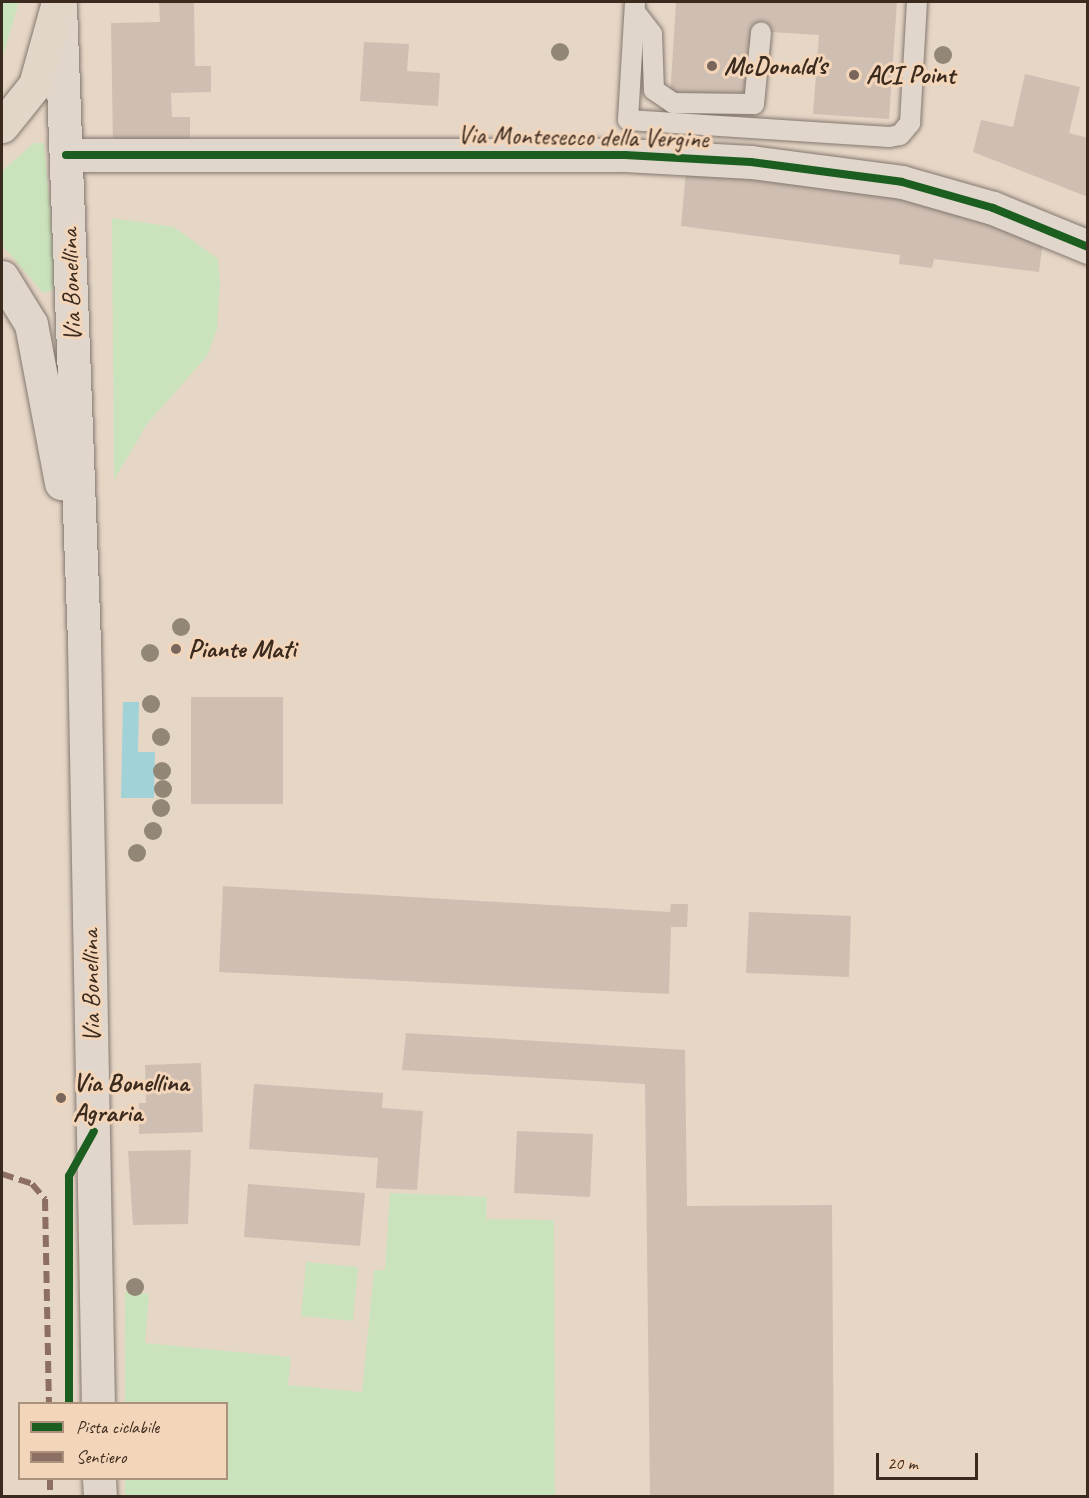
<!DOCTYPE html>
<html>
<head>
<meta charset="utf-8">
<style>
  body { margin:0 }
  #map { position:relative; width:1089px; height:1498px; overflow:hidden; background:#e6d6c6; font-family:Caveat,sans-serif }
  div>[style] { position:absolute }
  .green>* { inset:0; background:#cae3bc }
  .water>* { inset:0; background:#a0d2d7 }
  .building>* { inset:0; background:#cfbfb2 }
  .roads { filter:drop-shadow(0 0 2px #83786f) drop-shadow(0 0 2px #83786f) }
  .service>* { height:20px; margin:-10px; padding:0 10px; transform-origin:10px; border-radius:10px; background:#e1d6cb }
  .minor>* { height:33px; margin:-16.5px; padding:0 16.5px; transform-origin:16.5px; border-radius:16.5px; background:#e1d6cb }
  .secondary>* { height:33px; margin:-16.5px; padding:0 16.5px; transform-origin:16.5px; border-radius:16.5px; background:#e1d6cb }
  .primary>* { height:33px; margin:-16.5px; padding:0 16.5px; transform-origin:16.5px; border-radius:16.5px; background:#e2d6c9 }
  .quiet>* { height:6px; margin-top:-3px; transform-origin:0; background:repeating-linear-gradient(90deg,#8d6e63 0 12px,transparent 0 18px) }
  .cycleway>* { height:8px; margin:-4px; padding:0 4px; transform-origin:4px; border-radius:4px; background:#1b5e20 }
  .trees>* { width:18px; height:18px; margin:-9px; border-radius:50%; background:#928776 }
  .dots>* { width:16px; height:16px; translate:-50% -50%; box-sizing:border-box; border:3px solid #f3d5b9; border-radius:50% }
  span { translate:-50% -50%; white-space:nowrap; text-align:center; line-height:1.15; -webkit-text-stroke:6px #f3d5b9; paint-order:stroke }
  .poi-label { font-size:26px; color:#3b2a1e; font-weight:700 }
  .left { translate:0 -50%; text-align:left }
  .street-label { font-size:26px; color:#3b2a1e }
  .frame { position:absolute; inset:0; border:3px solid #3b2a1e; pointer-events:none }
  .legend { position:absolute; left:18px; top:1402px; width:210px; height:78px; box-sizing:border-box; background:#f3d5b9; border:2px solid #a9917b; margin:0; padding:8px 10px; list-style:none; font-size:18px; color:#3b2a1e }
  .legend li { display:flex; align-items:center; gap:12px; height:30px }
  .legend b { width:30px; border:2px solid #a9917b }
  .scale { position:absolute; left:876px; top:1453px; width:102px; height:27px; box-sizing:border-box; border:3px solid #3b2a1e; border-top:0; padding-left:8px; font-size:18px; line-height:21px; white-space:nowrap; color:#3b2a1e; -webkit-text-stroke:4px #f3d5b9; paint-order:stroke }
</style>
</head>
<body>
<div id="map">
  <div class="green">
    <div style="clip-path:polygon(2px 2px,19px 2px,2px 59px)"></div>
    <div style="clip-path:polygon(34px 143px,44px 143px,57px 289px,43px 293px,2px 245px,2px 171px)"></div>
    <div style="clip-path:polygon(112px 218px,174px 227px,218px 259px,220px 283px,217px 329px,207px 356px,147px 424px,114px 480px)"></div>
    <div style="clip-path:polygon(390px 1193px,487px 1197px,486px 1219px,554px 1220px,555px 1496px,125px 1496px,125px 1479px,226px 1478px,226px 1404px,125px 1403px,125px 1292px,149px 1294px,145px 1343px,291px 1357px,288px 1385px,362px 1392px,374px 1270px,385px 1270px)"></div>
    <div style="clip-path:polygon(306px 1262px,358px 1267px,353px 1321px,301px 1316px)"></div>
  </div>
  <div class="water">
    <div style="clip-path:polygon(123px 702px,139px 702px,138px 752px,155px 752px,154px 798px,121px 798px)"></div>
  </div>
  <div class="building">
    <div style="clip-path:polygon(159px 2px,194px 2px,195px 66px,211px 66px,211px 92px,171px 93px,172px 117px,190px 117px,190px 142px,113px 143px,111px 23px,160px 22px)"></div>
    <div style="clip-path:polygon(676px 2px,897px 2px,889px 119px,813px 114px,819px 35px,754px 31px,749px 102px,670px 97px)"></div>
    <div style="clip-path:polygon(364px 42px,409px 44px,407px 71px,440px 73px,438px 106px,360px 101px)"></div>
    <div style="clip-path:polygon(1025px 74px,1080px 87px,1069px 133px,1088px 138px,1088px 197px,973px 152px,981px 120px,1013px 127px)"></div>
    <div style="clip-path:polygon(686px 171px,880px 190px,1043px 241px,1039px 272px,934px 259px,932px 268px,899px 264px,900px 255px,681px 226px)"></div>
    <div style="clip-path:polygon(191px 697px,283px 697px,283px 804px,191px 804px)"></div>
    <div style="clip-path:polygon(223px 886px,670px 912px,671px 904px,688px 904px,687px 927px,671px 927px,669px 994px,219px 972px)"></div>
    <div style="clip-path:polygon(749px 912px,851px 916px,849px 977px,746px 973px)"></div>
    <div style="clip-path:polygon(406px 1033px,685px 1050px,687px 1206px,832px 1205px,834px 1496px,650px 1496px,645px 1084px,402px 1070px)"></div>
    <div style="clip-path:polygon(201px 1063px,203px 1132px,139px 1134px,139px 1103px,146px 1103px,145px 1065px)"></div>
    <div style="clip-path:polygon(254px 1084px,383px 1093px,382px 1108px,423px 1111px,417px 1190px,376px 1188px,378px 1158px,249px 1149px)"></div>
    <div style="clip-path:polygon(517px 1131px,593px 1134px,590px 1197px,514px 1193px)"></div>
    <div style="clip-path:polygon(191px 1150px,188px 1224px,133px 1225px,128px 1151px)"></div>
    <div style="clip-path:polygon(248px 1184px,365px 1193px,360px 1246px,244px 1237px)"></div>
  </div>
  <div class="roads">
    <div class="service">
      <div style="left:635px;top:2px;width:118px;rotate:93.4deg"></div>
      <div style="left:628px;top:120px;width:262px;rotate:3.7deg"></div>
      <div style="left:889px;top:137px;width:11px;rotate:-10deg"></div>
      <div style="left:900px;top:135px;width:16px;rotate:-50deg"></div>
      <div style="left:910px;top:123px;width:121px;rotate:-86.7deg"></div>
      <div style="left:635px;top:12px;width:28px;rotate:52deg"></div>
      <div style="left:652px;top:34px;width:56px;rotate:88deg"></div>
      <div style="left:654px;top:90px;width:23px;rotate:34deg"></div>
      <div style="left:673px;top:103px;width:81px;rotate:0.7deg"></div>
      <div style="left:754px;top:104px;width:72px;rotate:-84.4deg"></div>
    </div>
    <div class="minor">
      <div style="left:66px;top:155px;width:559px"></div>
      <div style="left:625px;top:155px;width:126px;rotate:3.2deg"></div>
      <div style="left:751px;top:162px;width:152px;rotate:7.5deg"></div>
      <div style="left:902px;top:182px;width:95px;rotate:15.9deg"></div>
      <div style="left:993px;top:208px;width:103px;rotate:22.3deg"></div>
    </div>
    <div class="secondary">
      <div style="left:60px;top:6px;width:637px;rotate:87.84deg"></div>
      <div style="left:84px;top:643px;width:761px;rotate:88.95deg"></div>
      <div style="left:2px;top:277px;width:55px;rotate:58.3deg"></div>
      <div style="left:31px;top:324px;width:162px;rotate:79.3deg"></div>
      <div style="left:99px;top:1478px;width:18px;rotate:87deg"></div>
    </div>
    <div class="primary">
      <div style="left:2px;top:126px;width:53px;rotate:-51.2deg"></div>
      <div style="left:35px;top:85px;width:86px;rotate:-74.5deg"></div>
    </div>
  </div>
  <div class="quiet">
    <div style="left:2px;top:1174px;width:32px;rotate:18deg"></div>
    <div style="left:32px;top:1184px;width:20px;rotate:49deg"></div>
    <div style="left:45px;top:1199px;width:205px;rotate:88.9deg"></div>
    <div style="left:50px;top:1478px;width:18px;rotate:90deg"></div>
  </div>
  <div class="cycleway">
    <div style="left:66px;top:155px;width:559px"></div>
    <div style="left:625px;top:155px;width:126px;rotate:3.2deg"></div>
    <div style="left:751px;top:162px;width:152px;rotate:7.5deg"></div>
    <div style="left:902px;top:182px;width:95px;rotate:15.9deg"></div>
    <div style="left:993px;top:208px;width:103px;rotate:22.3deg"></div>
    <div style="left:69px;top:1404px;width:228px;rotate:-90deg"></div>
    <div style="left:69px;top:1176px;width:51px;rotate:-60.9deg"></div>
  </div>
  <div class="trees">
    <div style="left:560px;top:52px"></div>
    <div style="left:943px;top:55px"></div>
    <div style="left:181px;top:627px"></div>
    <div style="left:150px;top:653px"></div>
    <div style="left:151px;top:704px"></div>
    <div style="left:161px;top:737px"></div>
    <div style="left:162px;top:771px"></div>
    <div style="left:163px;top:789px"></div>
    <div style="left:161px;top:808px"></div>
    <div style="left:153px;top:831px"></div>
    <div style="left:137px;top:853px"></div>
    <div style="left:135px;top:1287px"></div>
  </div>
  <div class="dots">
    <div style="left:712px;top:66px;background:#776659"></div>
    <div style="left:854px;top:75px;background:#776659"></div>
    <div style="left:176px;top:649px;background:#776659"></div>
    <div style="left:61px;top:1098px;background:#776659"></div>
  </div>
  <div class="poi-label">
    <span class="left" style="left:724px;top:66px">McDonald's</span>
    <span class="left" style="left:866px;top:75px">ACI Point</span>
    <span class="left" style="left:188px;top:649px">Piante Mati</span>
    <span class="left" style="left:73px;top:1098px">Via Bonellina<br>Agraria</span>
  </div>
  <div class="street-label">
    <span style="left:583px;top:137px;rotate:1deg">Via Montesecco della Vergine</span>
    <span style="left:71px;top:285px;rotate:-92deg">Via Bonellina</span>
    <span style="left:91px;top:986px;rotate:-91deg">Via Bonellina</span>
  </div>
  <div class="frame"></div>
  <ul class="legend">
  <li><b style="height:8px;background:#1b5e20"></b>Pista ciclabile</li>
  <li><b style="height:8px;background:#8d6e63"></b>Sentiero</li>
  </ul>
  <div class="scale">20 m</div>
</div>
</body>
</html>
